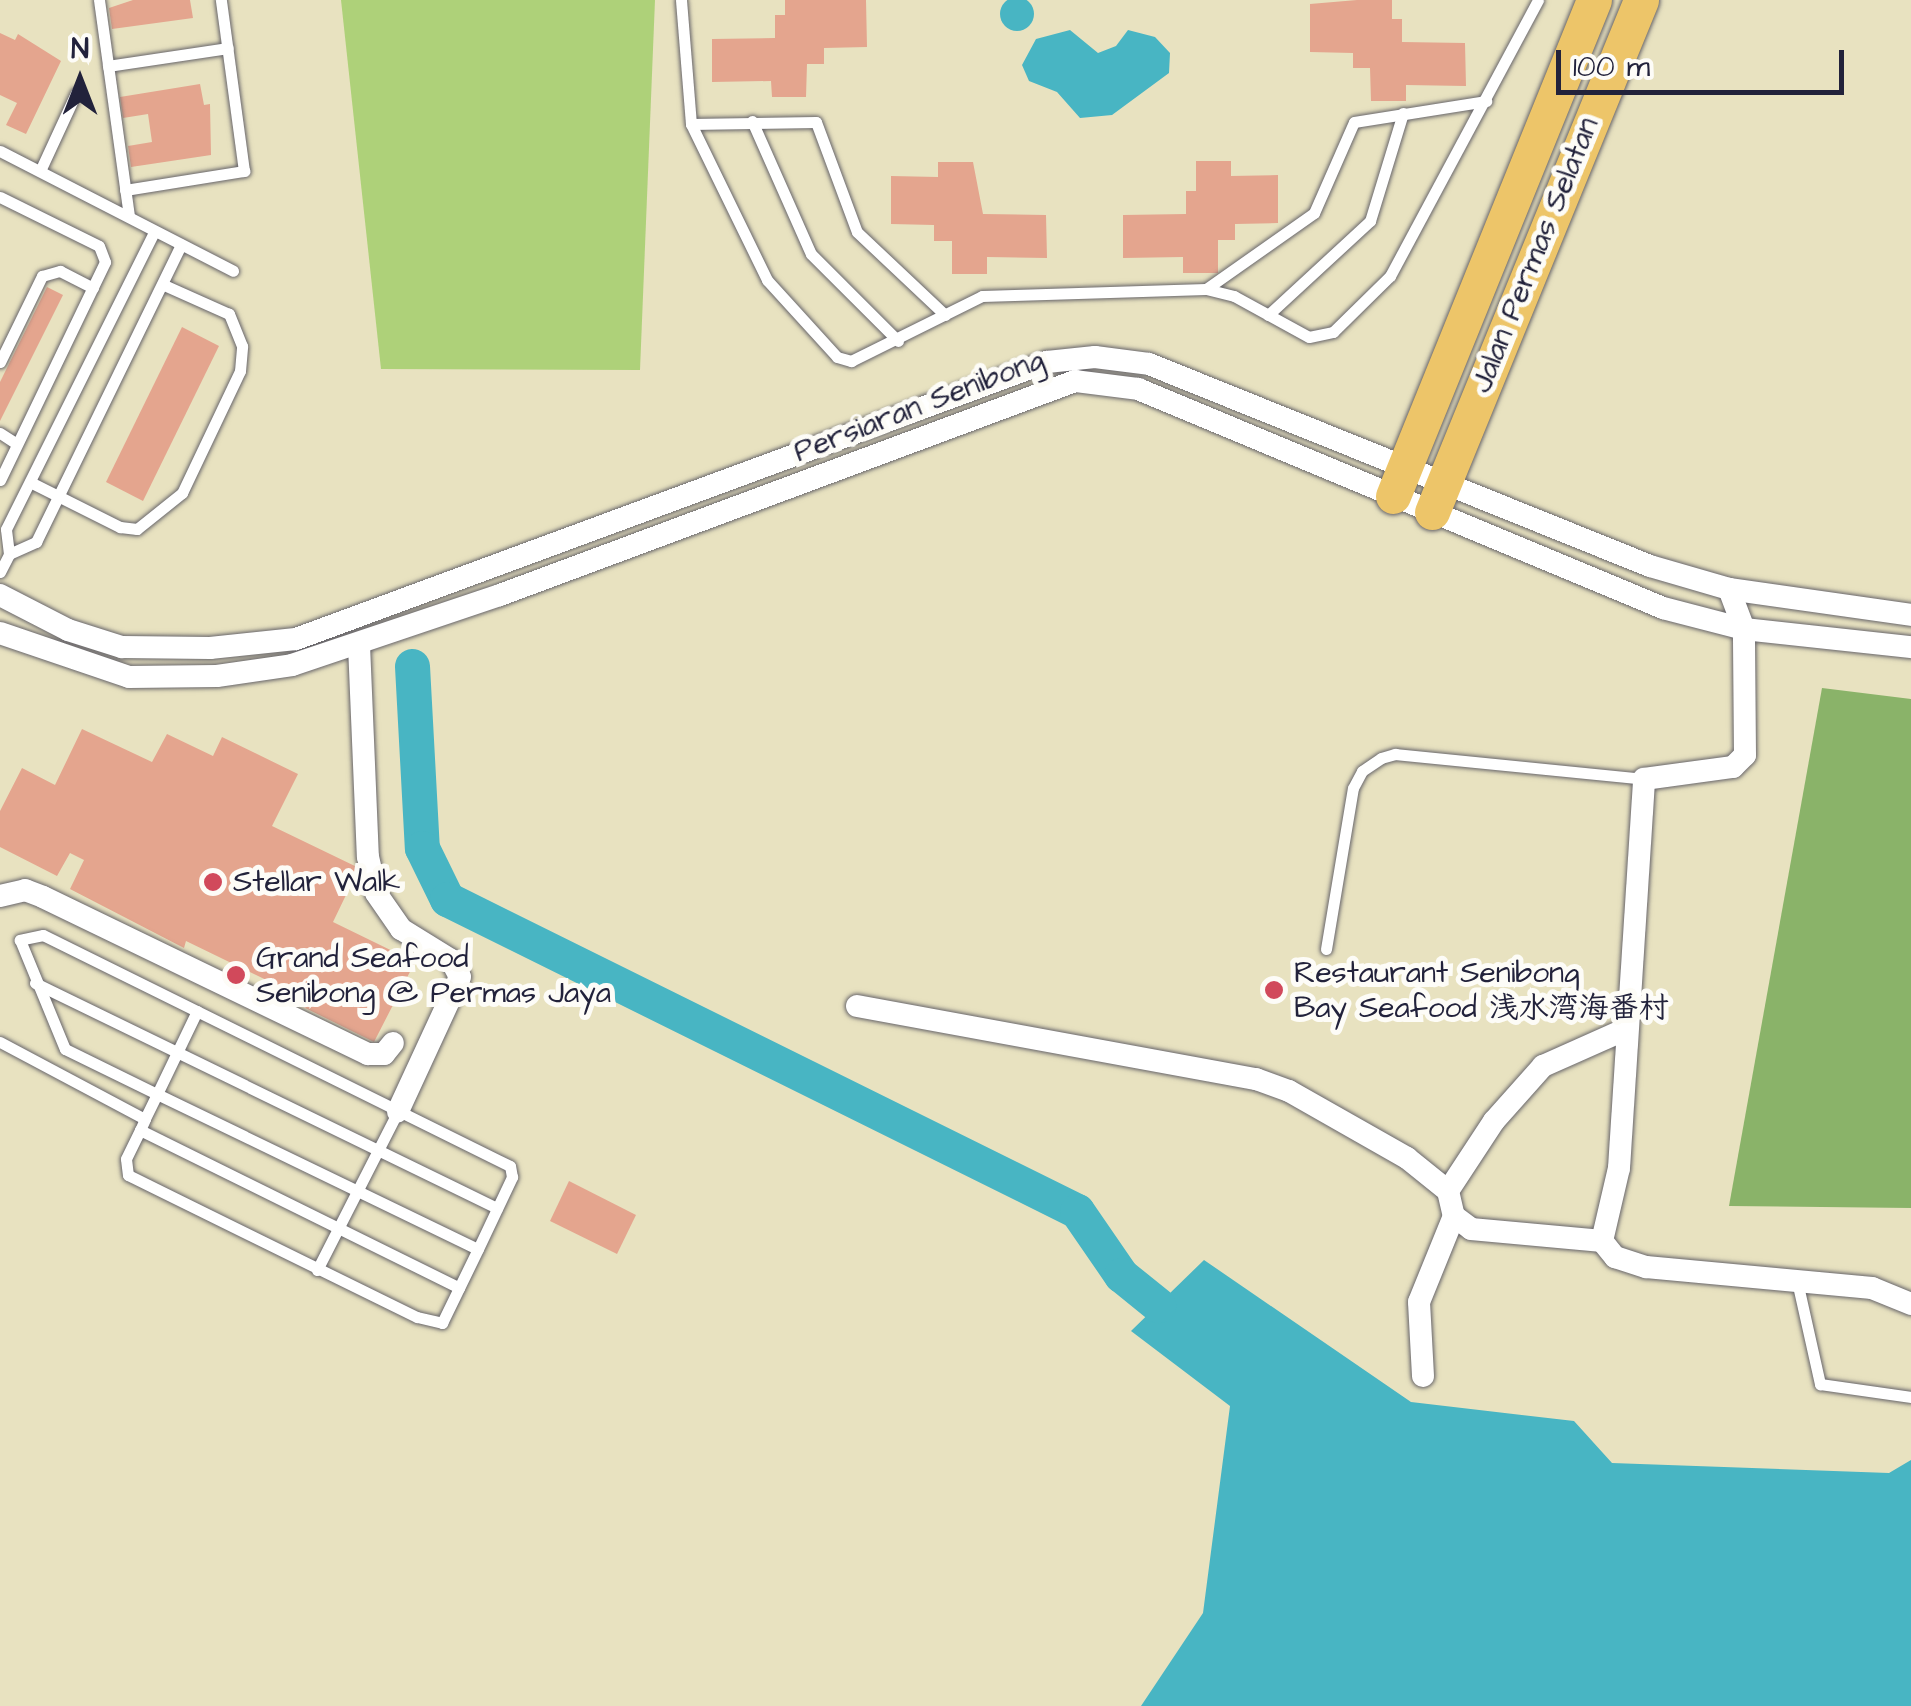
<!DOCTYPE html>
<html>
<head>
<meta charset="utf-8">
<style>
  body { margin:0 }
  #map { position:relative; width:1911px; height:1706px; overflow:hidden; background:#e8e2c0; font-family:"Architects Daughter","LXGW WenKai TC",sans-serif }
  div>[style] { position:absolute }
  .green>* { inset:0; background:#aed179 }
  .forest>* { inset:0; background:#8ab369 }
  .water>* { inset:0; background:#48b5c3 }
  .round { border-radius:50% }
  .river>* { height:35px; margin:-17.5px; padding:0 17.5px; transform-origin:17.5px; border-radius:17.5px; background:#48b5c3 }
  .building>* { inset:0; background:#e4a58e }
  .roads { filter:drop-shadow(0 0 2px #67656a) drop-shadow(0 0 2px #67656a) }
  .service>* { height:11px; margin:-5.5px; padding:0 5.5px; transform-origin:5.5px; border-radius:5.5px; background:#fff }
  .minor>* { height:22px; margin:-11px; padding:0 11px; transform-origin:11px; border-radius:11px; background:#fff }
  .primary>* { height:35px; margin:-17.5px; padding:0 17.5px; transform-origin:17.5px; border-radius:17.5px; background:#edc569 }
  .dots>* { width:28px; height:28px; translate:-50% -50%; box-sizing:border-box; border:5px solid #fdfcf7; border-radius:50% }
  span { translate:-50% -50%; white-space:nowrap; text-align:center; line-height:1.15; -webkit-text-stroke:10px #fdfcf7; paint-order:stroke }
  .street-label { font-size:30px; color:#22223b }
  .poi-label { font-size:30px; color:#22223b }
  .left { translate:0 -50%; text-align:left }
  .north { position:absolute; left:30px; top:30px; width:100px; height:100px; -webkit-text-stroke:8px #fdfcf7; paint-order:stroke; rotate:0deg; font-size:28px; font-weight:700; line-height:40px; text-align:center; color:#22223b }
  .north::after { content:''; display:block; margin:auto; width:35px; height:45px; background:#22223b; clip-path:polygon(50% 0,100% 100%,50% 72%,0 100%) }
  .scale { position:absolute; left:1556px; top:50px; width:288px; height:45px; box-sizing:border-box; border:5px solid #22223b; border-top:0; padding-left:12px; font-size:30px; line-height:35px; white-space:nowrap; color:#22223b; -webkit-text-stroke:8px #fdfcf7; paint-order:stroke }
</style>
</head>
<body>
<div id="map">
  <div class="green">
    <div style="clip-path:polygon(341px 0,655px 0,640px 370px,381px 369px)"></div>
  </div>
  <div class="forest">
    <div style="clip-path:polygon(1822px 688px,1911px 699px,1911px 1208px,1729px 1206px)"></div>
  </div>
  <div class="water">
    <div class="round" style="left:1000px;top:-3px;width:34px;height:34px"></div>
    <div style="clip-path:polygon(1070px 30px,1098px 53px,1116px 46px,1128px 30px,1155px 37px,1170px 53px,1169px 73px,1112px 115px,1080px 118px,1057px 92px,1029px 81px,1022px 65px,1036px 39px)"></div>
    <div style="clip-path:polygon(1204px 1260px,1411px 1402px,1574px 1421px,1612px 1463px,1889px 1473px,1911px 1460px,1911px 1706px,1141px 1706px,1203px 1613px,1230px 1406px,1131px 1331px)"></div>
  </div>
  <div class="river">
    <div style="left:412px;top:666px;width:182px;rotate:86.9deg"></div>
    <div style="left:422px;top:848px;width:57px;rotate:63.9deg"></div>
    <div style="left:447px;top:899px;width:703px;rotate:26.35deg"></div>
    <div style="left:1077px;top:1211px;width:78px;rotate:55.5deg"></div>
    <div style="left:1121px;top:1275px;width:48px;rotate:39deg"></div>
  </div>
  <div class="building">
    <div style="clip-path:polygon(133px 0,190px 0,193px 18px,112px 29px,109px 8px)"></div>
    <div style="clip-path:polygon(785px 0,866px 0,867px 47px,824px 48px,824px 64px,807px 64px,806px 97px,772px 97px,771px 81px,712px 82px,712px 39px,775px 38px,775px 15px,785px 15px)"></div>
    <div style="clip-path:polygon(1357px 0,1392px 0,1392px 19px,1402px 19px,1402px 42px,1465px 43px,1466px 86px,1406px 85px,1406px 101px,1371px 101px,1370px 68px,1353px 68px,1353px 53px,1310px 52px,1310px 4px)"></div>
    <div style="clip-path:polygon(0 33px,15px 40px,18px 34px,61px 61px,26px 134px,6px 125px,17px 103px,0 95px)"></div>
    <div style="clip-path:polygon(200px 84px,204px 105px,210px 104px,211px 155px,131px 167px,128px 146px,152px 142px,148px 114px,123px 118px,120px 97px)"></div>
    <div style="clip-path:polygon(1196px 161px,1231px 161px,1231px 176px,1278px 175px,1278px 223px,1235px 224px,1235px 240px,1218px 240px,1218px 273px,1183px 273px,1183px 257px,1123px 258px,1123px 215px,1186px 214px,1186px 191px,1196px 191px)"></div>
    <div style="clip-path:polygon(938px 162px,973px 162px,983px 214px,1046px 215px,1047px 258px,987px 257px,987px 274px,952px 274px,952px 241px,934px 241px,934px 225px,891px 224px,891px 176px,938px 177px)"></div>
    <div style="clip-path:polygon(47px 287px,63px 295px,0 421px,0 382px)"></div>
    <div style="clip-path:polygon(182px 327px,219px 346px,143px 501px,106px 482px)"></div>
    <div style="clip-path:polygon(82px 729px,152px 762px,167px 734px,213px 756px,222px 737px,298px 774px,272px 826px,359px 868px,333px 922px,415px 962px,374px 1042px,287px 999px,291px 992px,186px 941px,184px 948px,70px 889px,84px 860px,70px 853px,57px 876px,0 847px,0 811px,22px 768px,55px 785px)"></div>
    <div style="clip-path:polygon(569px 1181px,636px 1215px,617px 1254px,550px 1221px)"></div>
  </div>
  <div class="roads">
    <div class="service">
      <div style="left:99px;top:0;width:218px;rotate:82.1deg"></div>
      <div style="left:681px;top:0;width:124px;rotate:85.4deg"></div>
      <div style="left:691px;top:124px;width:174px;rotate:64deg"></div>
      <div style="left:767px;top:280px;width:104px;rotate:47.7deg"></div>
      <div style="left:837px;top:357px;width:15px;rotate:16deg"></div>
      <div style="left:851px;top:361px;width:146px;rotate:-26.4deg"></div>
      <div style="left:982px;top:296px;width:224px;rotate:-1.8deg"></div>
      <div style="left:1206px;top:289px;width:29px;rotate:14deg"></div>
      <div style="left:1234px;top:296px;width:85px;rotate:28.7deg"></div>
      <div style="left:1309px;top:337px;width:25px;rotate:-12deg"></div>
      <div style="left:1333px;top:332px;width:80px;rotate:-44.5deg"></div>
      <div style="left:1390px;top:276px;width:313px;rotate:-61.8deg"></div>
      <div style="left:108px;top:66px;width:121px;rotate:-8.5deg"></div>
      <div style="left:752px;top:121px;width:145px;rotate:66.1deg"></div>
      <div style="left:811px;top:254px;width:123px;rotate:45deg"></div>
      <div style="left:691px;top:124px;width:125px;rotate:-0.9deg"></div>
      <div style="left:816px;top:122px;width:117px;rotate:69.6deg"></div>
      <div style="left:857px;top:232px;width:121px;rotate:43.3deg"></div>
      <div style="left:0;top:151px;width:262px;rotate:27.2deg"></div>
      <div style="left:40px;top:171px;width:86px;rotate:-65.2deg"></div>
      <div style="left:125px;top:190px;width:121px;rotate:-9.1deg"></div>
      <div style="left:244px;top:171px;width:173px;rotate:-97.7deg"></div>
      <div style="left:0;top:197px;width:110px;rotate:26.3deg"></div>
      <div style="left:99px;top:246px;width:17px;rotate:69deg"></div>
      <div style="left:105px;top:262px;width:242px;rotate:115.7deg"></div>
      <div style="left:1206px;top:289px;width:132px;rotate:-35.1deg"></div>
      <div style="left:1314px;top:213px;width:99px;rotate:-66.3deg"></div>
      <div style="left:1354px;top:122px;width:134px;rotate:-9deg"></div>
      <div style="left:1268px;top:315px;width:139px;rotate:-42.7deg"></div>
      <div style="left:1370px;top:221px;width:113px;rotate:-73deg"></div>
      <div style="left:0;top:362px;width:96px;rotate:-64deg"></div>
      <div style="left:42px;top:276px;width:19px;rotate:-16deg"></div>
      <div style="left:60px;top:271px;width:37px;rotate:27deg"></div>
      <div style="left:0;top:433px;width:20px;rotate:33deg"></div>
      <div style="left:30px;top:482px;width:101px;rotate:26.6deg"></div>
      <div style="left:120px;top:527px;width:17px;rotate:7deg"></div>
      <div style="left:137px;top:529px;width:58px;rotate:-38.7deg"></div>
      <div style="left:182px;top:493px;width:135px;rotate:-64.6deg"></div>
      <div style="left:240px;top:371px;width:25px;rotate:-85deg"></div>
      <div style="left:242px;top:346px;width:35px;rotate:-112deg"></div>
      <div style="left:229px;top:314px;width:73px;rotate:-155.9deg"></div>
      <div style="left:9px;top:554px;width:30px;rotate:-24deg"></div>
      <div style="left:36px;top:542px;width:331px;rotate:-64deg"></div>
      <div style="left:0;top:572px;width:20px;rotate:-63deg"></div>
      <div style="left:9px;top:554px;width:25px;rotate:-97deg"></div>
      <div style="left:6px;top:529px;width:332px;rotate:-63.5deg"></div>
      <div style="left:1326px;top:949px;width:163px;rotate:-80.5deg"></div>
      <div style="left:1353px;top:788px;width:19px;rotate:-62deg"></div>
      <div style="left:1362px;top:771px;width:23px;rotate:-34deg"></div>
      <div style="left:1381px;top:758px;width:15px;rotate:-16deg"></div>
      <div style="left:1395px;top:754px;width:250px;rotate:5.7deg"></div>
      <div style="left:35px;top:983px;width:514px;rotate:25.97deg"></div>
      <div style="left:197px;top:1011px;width:92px;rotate:115.7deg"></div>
      <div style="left:157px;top:1094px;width:28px;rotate:116deg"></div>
      <div style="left:145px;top:1119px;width:12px;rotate:114deg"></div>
      <div style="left:140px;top:1130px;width:32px;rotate:116deg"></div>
      <div style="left:126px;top:1159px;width:16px;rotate:83deg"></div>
      <div style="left:128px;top:1175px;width:322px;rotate:26.2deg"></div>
      <div style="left:417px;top:1317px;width:26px;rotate:13deg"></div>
      <div style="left:442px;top:1323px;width:82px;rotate:-64.1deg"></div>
      <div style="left:478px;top:1249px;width:80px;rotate:-64.7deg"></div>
      <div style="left:512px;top:1177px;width:11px;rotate:-100deg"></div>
      <div style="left:510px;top:1166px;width:521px;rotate:-153.68deg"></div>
      <div style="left:43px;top:935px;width:24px;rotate:168deg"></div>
      <div style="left:20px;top:940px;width:118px;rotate:67.6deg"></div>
      <div style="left:65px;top:1049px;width:102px;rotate:26.1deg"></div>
      <div style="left:157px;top:1094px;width:356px;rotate:25.8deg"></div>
      <div style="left:0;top:1042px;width:164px;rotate:28deg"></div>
      <div style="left:140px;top:1130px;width:356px;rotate:26.3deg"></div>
      <div style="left:317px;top:1270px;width:178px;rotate:-63deg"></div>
      <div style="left:1797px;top:1281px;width:106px;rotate:77.4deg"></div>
      <div style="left:1820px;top:1384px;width:92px;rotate:8.1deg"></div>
    </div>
    <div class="minor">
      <div style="left:0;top:595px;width:76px;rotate:27.2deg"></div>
      <div style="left:68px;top:630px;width:57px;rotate:17.5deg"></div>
      <div style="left:122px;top:647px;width:88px;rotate:0.7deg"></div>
      <div style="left:210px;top:648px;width:86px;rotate:-6deg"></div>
      <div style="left:296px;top:639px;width:800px;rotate:-20.25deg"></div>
      <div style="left:1047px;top:362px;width:48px;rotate:-5.9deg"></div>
      <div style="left:1095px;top:357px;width:54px;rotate:7.4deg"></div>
      <div style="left:1149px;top:364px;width:540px;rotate:21.96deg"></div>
      <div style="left:1650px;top:566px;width:82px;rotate:16.2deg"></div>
      <div style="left:1729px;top:589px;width:184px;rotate:8.1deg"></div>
      <div style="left:0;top:633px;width:136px;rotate:18.8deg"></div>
      <div style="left:129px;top:677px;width:88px;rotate:-0.7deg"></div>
      <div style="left:217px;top:676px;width:76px;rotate:-8.3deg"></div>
      <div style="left:292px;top:665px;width:219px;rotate:-18.6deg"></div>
      <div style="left:500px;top:595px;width:614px;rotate:-20.41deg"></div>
      <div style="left:1075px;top:381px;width:64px;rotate:7.2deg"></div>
      <div style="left:1138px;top:389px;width:569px;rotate:22.64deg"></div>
      <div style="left:1663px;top:608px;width:84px;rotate:14.5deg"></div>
      <div style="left:1744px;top:629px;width:168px;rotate:6.2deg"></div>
      <div style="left:359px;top:645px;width:212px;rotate:87.6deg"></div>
      <div style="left:368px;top:857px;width:37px;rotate:77deg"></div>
      <div style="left:376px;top:893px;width:44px;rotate:55.2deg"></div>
      <div style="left:401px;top:929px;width:59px;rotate:31.8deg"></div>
      <div style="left:451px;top:960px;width:19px;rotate:62deg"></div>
      <div style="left:460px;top:977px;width:148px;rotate:114.8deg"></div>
      <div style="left:0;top:896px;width:26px;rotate:-13deg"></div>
      <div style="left:25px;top:890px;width:19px;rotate:21deg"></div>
      <div style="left:43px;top:897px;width:361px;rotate:25.8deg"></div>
      <div style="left:368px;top:1054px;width:16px"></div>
      <div style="left:384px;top:1054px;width:14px;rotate:-51deg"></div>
      <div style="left:857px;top:1006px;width:406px;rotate:10.4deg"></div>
      <div style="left:1256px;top:1079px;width:35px;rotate:20deg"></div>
      <div style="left:1289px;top:1091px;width:136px;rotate:29.6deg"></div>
      <div style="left:1407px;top:1158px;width:53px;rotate:38.8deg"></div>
      <div style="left:1448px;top:1191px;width:26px;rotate:77deg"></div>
      <div style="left:1454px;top:1216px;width:21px;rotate:37deg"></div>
      <div style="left:1471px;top:1229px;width:132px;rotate:5.2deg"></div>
      <div style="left:1602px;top:1241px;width:21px;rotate:51deg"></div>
      <div style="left:1615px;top:1257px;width:33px;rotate:18deg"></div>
      <div style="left:1646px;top:1267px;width:227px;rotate:5.3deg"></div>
      <div style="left:1872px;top:1288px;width:42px;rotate:22.3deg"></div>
      <div style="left:1448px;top:1191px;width:84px;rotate:-56.7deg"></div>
      <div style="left:1494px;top:1121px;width:74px;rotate:-48.3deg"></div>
      <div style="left:1543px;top:1066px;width:89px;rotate:-24deg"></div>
      <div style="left:1602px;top:1241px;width:75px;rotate:-76.9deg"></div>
      <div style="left:1619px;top:1168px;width:390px;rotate:-86.3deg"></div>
      <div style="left:1644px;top:779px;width:90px;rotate:-7.7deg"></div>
      <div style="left:1733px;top:767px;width:17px;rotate:-45deg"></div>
      <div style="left:1745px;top:755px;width:126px;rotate:-90.5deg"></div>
      <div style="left:1744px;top:629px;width:43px;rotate:-110.6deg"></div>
      <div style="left:1423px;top:1376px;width:74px;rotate:-93.1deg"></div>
      <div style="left:1419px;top:1302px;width:93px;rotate:-67.9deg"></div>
    </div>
    <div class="primary">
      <div style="left:1393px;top:496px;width:535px;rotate:-67.94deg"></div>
      <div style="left:1432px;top:512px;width:553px;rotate:-67.79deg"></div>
    </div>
  </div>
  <div class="dots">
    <div style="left:213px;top:882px;background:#d1495b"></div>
    <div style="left:236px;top:975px;background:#d1495b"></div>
    <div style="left:1274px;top:990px;background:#d1495b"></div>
  </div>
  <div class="street-label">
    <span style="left:1535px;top:255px;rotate:-68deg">Jalan Permas Selatan</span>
    <span style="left:919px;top:406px;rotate:-21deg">Persiaran Senibong</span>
  </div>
  <div class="poi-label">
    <span class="left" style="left:233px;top:882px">Stellar Walk</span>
    <span class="left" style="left:256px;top:975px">Grand Seafood<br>Senibong @ Permas Jaya</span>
    <span class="left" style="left:1294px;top:990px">Restaurant Senibong<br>Bay Seafood 浅水湾海番村</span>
  </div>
  <div class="north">N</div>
  <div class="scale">100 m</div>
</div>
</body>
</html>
